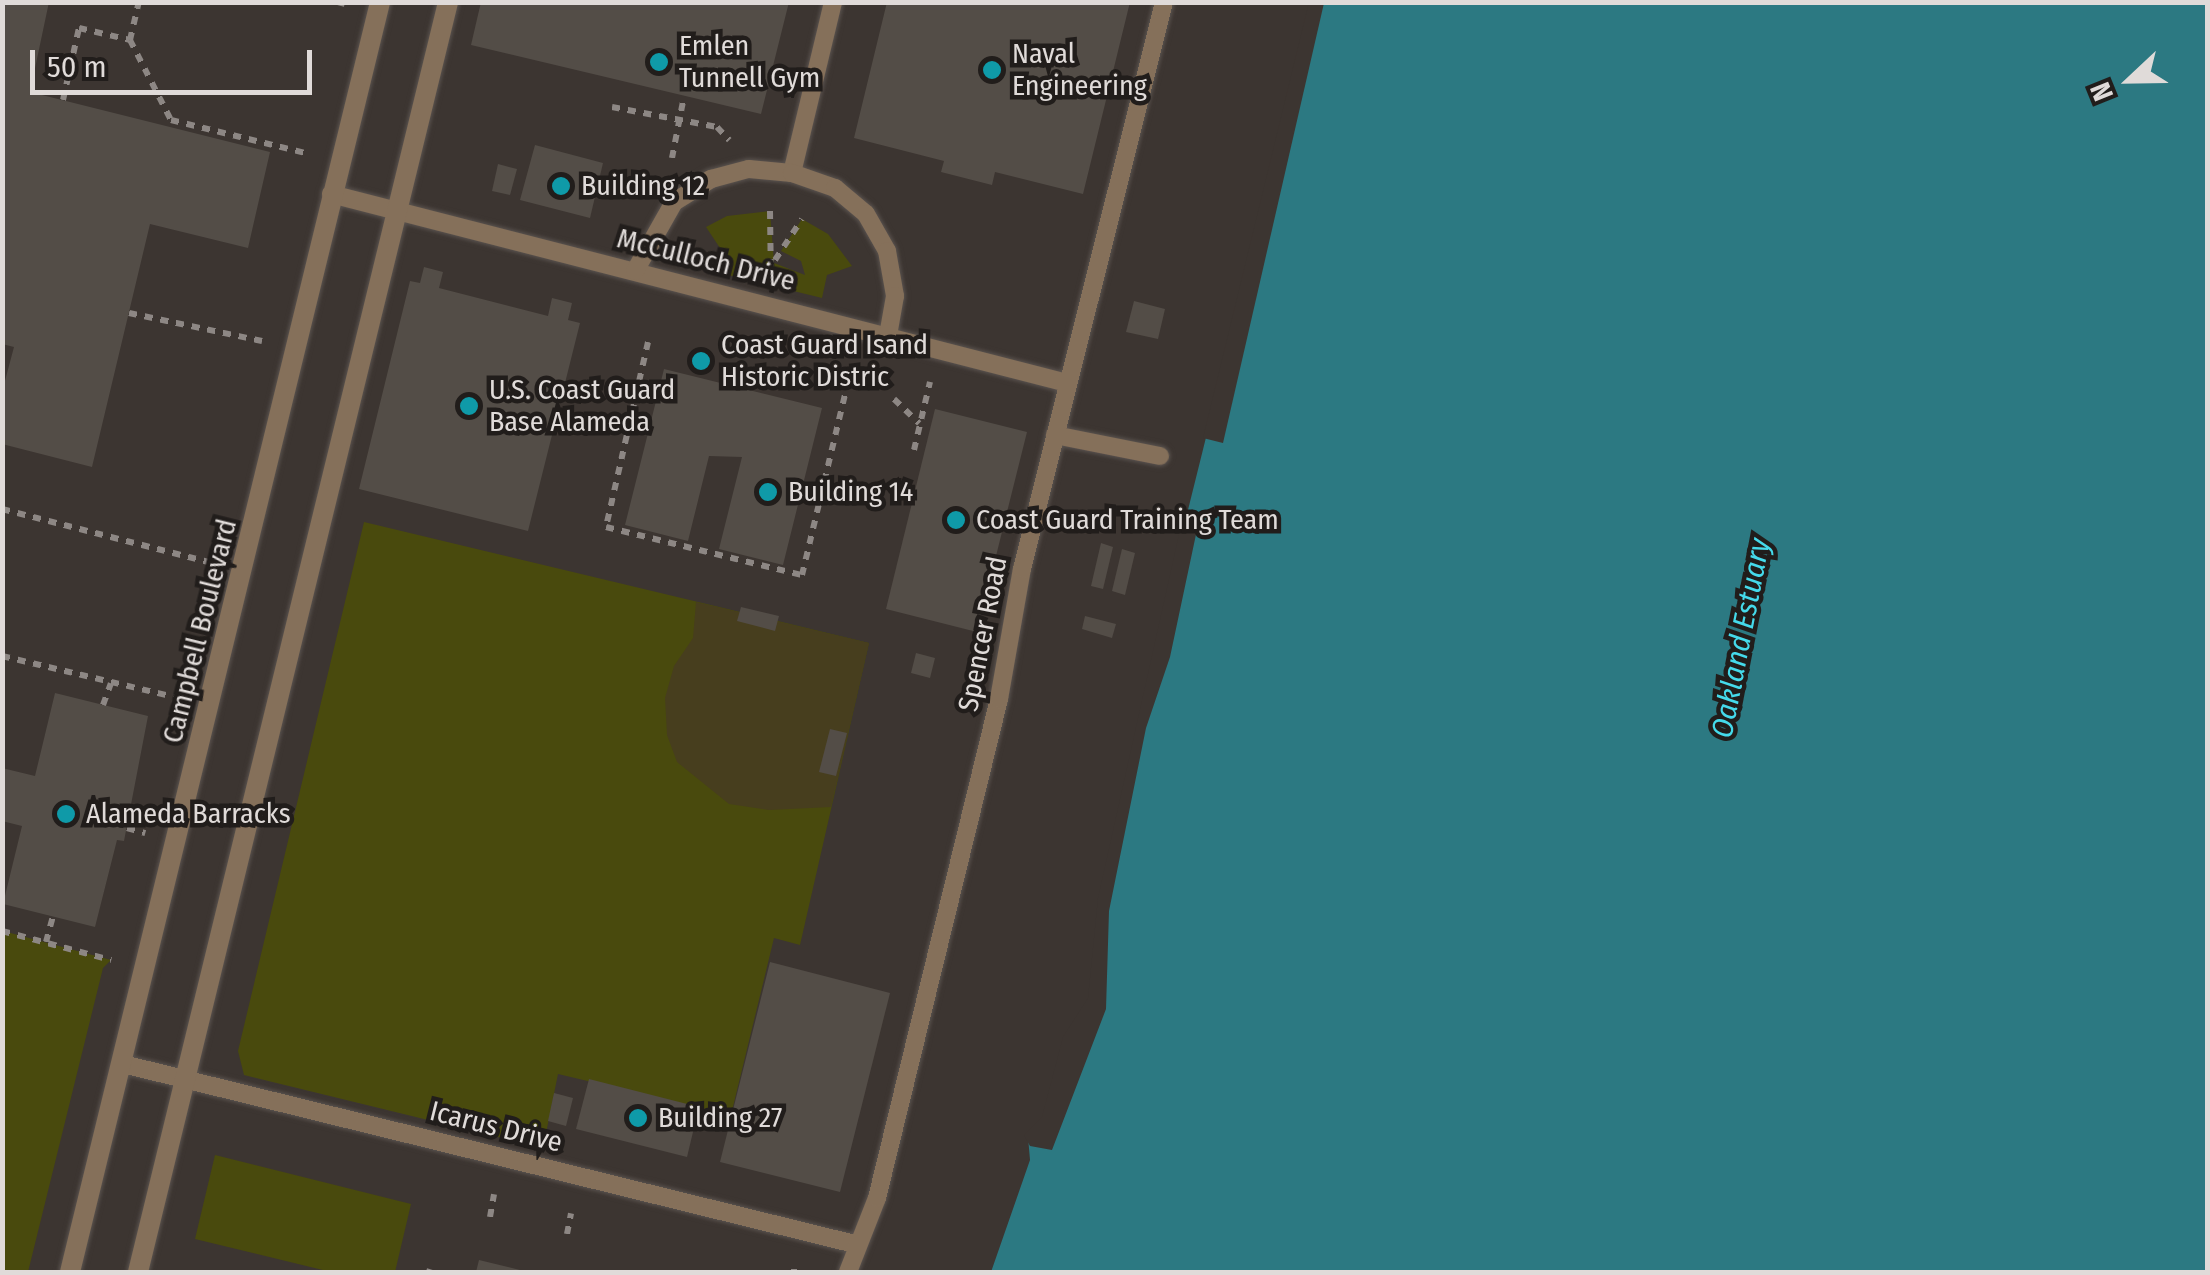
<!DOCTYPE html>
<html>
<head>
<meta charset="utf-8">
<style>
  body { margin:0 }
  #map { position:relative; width:2210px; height:1275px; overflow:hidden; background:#3c3531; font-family:"Fira Sans Condensed",sans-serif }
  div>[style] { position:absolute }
  .green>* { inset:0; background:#494a0d }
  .sand>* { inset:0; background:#473e1e }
  .water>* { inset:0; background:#2c7982 }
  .pier>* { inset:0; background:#3c3531 }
  .building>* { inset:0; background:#534d47 }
  .path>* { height:6px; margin-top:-3px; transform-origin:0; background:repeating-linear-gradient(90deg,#8d8784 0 8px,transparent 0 16px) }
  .roads { filter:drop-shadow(0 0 2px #5a534f) drop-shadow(0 0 2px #5a534f) }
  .service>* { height:18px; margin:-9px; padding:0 9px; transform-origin:9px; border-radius:9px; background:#85705a }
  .tertiary>* { height:20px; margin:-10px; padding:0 10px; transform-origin:10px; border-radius:10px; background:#85705a }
  .dots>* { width:28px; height:28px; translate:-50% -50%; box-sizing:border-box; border:5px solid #211d1b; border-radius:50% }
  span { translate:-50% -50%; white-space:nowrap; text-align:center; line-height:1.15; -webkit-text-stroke:9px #211d1b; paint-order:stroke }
  .poi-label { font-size:28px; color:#e0dbd9 }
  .left { translate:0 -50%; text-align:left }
  .street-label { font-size:28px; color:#e0dbd9 }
  .water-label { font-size:30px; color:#45daeb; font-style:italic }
  .frame { position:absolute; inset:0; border:5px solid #e0dbd9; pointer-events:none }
  .north { position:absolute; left:2080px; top:30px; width:100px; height:100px; -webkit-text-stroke:8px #211d1b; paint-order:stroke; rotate:248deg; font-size:28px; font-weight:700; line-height:40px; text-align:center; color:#e0dbd9 }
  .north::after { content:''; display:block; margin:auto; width:35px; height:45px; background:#e0dbd9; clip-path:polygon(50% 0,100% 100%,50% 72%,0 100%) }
  .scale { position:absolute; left:30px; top:50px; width:282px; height:45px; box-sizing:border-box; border:5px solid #e0dbd9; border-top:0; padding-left:12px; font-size:30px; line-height:35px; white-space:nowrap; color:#e0dbd9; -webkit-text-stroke:8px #211d1b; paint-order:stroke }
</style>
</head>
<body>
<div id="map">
  <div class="green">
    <div style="clip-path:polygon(770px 211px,774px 263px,805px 275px,801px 261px,781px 251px,802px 219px,828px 234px,852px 266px,827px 275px,822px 298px,716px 272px,722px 251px,706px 227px,727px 216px)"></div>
    <div style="clip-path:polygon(364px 522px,869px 643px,800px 945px,774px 938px,731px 1115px,558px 1074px,543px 1148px,244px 1075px,238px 1051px)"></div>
    <div style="clip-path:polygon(3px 931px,111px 960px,103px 968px,28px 1272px,3px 1272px)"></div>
    <div style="clip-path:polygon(215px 1155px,411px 1204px,395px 1272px,331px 1272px,195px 1239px)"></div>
  </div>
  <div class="sand">
    <div style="clip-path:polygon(696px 602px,869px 643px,831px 807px,769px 810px,729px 804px,677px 762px,667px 735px,665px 698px,674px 666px,693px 638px)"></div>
  </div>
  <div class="water">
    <div style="clip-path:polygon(1314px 3px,2207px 3px,2207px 1272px,991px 1272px,1030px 1160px,1028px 1137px,1047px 1120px,1093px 999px,1103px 899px,1182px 534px)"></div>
  </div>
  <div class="pier">
    <div style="clip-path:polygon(1309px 2px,1324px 3px,1223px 443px,1203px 438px)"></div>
    <div style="clip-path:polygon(1182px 521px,1198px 525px,1170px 657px,1146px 728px,1109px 911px,1106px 1009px,1052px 1150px,1030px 1146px,1024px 1135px,1042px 1117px,1063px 1037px,1088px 998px,1098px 898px)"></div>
  </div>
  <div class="building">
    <div style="clip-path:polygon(2px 2px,49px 2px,30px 92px,270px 152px,248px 248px,150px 224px,92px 467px,2px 444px,2px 392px,14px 347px,2px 344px)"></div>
    <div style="clip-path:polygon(481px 2px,789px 2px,761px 114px,471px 45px)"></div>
    <div style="clip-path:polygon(887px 2px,1130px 2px,1083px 194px,995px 172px,992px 185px,941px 172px,944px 161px,854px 138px)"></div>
    <div style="clip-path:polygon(535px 145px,603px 163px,590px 218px,520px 200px)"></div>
    <div style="clip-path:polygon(498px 164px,517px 169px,510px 195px,492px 191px)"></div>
    <div style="clip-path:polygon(424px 267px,443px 272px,439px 288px,548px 316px,552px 298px,572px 303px,568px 320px,580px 323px,528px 531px,359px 489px,410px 281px,420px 283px)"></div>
    <div style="clip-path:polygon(1134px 301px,1165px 309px,1158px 339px,1126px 332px)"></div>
    <div style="clip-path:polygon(664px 369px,822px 408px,783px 565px,719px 549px,742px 457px,709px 456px,688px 541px,625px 525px)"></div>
    <div style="clip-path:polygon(935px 409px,1027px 432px,977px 632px,886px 609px)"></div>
    <div style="clip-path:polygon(1101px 543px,1113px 547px,1103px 589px,1091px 586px)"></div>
    <div style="clip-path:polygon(1122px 549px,1135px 553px,1125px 595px,1112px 591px)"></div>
    <div style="clip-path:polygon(741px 607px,779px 616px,775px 631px,737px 621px)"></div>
    <div style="clip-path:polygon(1085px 616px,1116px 624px,1112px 638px,1082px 629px)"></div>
    <div style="clip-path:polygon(916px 653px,935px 658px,930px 678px,911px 673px)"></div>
    <div style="clip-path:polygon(55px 693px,148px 716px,124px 841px,117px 840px,95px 927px,3px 904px,22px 826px,2px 821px,2px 768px,35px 776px)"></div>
    <div style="clip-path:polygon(830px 729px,847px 733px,836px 776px,819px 772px)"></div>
    <div style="clip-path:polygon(770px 962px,890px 993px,840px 1192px,720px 1162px)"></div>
    <div style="clip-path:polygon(589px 1079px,699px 1107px,687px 1157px,576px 1129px)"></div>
    <div style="clip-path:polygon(554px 1093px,573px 1098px,566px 1126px,548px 1121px)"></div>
    <div style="clip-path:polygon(479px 1260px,524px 1271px,524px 1272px,476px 1272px)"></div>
  </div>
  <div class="path">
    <div style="left:338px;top:2px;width:7px;rotate:16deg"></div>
    <div style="left:130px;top:40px;width:90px;rotate:62.9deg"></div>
    <div style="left:171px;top:120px;width:142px;rotate:13.8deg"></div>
    <div style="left:63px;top:100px;width:74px;rotate:-77.5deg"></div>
    <div style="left:79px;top:28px;width:52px;rotate:13.2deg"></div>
    <div style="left:130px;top:40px;width:39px;rotate:-77deg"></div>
    <div style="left:612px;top:107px;width:107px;rotate:10.8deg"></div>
    <div style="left:717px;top:127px;width:18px;rotate:47deg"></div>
    <div style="left:672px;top:158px;width:63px;rotate:-79deg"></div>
    <div style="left:770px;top:211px;width:68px;rotate:89.2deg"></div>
    <div style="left:775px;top:260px;width:49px;rotate:-56.6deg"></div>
    <div style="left:129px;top:313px;width:136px;rotate:11.9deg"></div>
    <div style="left:648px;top:342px;width:190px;rotate:102.8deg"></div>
    <div style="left:606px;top:527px;width:202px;rotate:13.8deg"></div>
    <div style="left:802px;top:575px;width:189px;rotate:-76.6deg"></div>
    <div style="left:894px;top:399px;width:35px;rotate:44deg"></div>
    <div style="left:914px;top:450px;width:70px;rotate:-76.8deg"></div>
    <div style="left:2px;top:509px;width:214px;rotate:14.4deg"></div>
    <div style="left:2px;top:656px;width:181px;rotate:13.4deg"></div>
    <div style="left:103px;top:705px;width:23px;rotate:-70deg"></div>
    <div style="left:127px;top:828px;width:19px;rotate:16deg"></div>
    <div style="left:2px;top:897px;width:2px"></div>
    <div style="left:2px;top:931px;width:113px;rotate:14.9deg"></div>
    <div style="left:46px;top:942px;width:27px;rotate:-75deg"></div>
    <div style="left:490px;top:1217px;width:23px;rotate:-80deg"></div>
    <div style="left:567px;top:1234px;width:21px;rotate:-79deg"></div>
    <div style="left:429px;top:1272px;width:3px;rotate:-72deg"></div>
    <div style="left:794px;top:1272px;width:3px;rotate:-90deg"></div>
  </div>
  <div class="roads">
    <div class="service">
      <div style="left:792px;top:173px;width:176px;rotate:-76.5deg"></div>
      <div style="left:331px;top:194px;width:760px;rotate:14.4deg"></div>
      <div style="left:635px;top:271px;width:79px;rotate:-60.5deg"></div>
      <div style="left:674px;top:202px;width:44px;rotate:-31.9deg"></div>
      <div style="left:711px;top:179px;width:39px;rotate:-15deg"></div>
      <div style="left:749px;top:169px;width:43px;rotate:5.3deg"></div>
      <div style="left:792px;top:173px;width:46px;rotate:19.2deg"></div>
      <div style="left:835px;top:188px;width:40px;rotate:40deg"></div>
      <div style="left:866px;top:214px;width:43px;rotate:60.4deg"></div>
      <div style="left:887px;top:251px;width:46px;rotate:79.9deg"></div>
      <div style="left:895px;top:296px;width:39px;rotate:100deg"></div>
      <div style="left:1055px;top:435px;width:107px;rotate:11.3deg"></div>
      <div style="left:123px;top:1064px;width:754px;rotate:13.82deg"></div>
      <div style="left:848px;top:1272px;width:79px;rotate:-68.6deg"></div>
      <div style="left:877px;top:1198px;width:514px;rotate:-76.26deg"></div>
      <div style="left:999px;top:699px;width:132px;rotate:-80deg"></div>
      <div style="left:1022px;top:569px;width:585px;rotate:-75.94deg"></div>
    </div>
    <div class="tertiary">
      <div style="left:70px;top:1272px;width:1307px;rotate:-76.28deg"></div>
      <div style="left:138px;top:1272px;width:1307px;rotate:-76.28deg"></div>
    </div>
  </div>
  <div class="dots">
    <div style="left:659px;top:62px;background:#0f9aa8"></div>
    <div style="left:992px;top:70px;background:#0f9aa8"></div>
    <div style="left:561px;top:186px;background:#0f9aa8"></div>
    <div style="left:701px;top:361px;background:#0f9aa8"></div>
    <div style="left:469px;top:406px;background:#0f9aa8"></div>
    <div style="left:768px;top:492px;background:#0f9aa8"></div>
    <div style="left:956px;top:520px;background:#0f9aa8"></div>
    <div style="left:66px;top:814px;background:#0f9aa8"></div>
    <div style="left:638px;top:1118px;background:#0f9aa8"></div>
  </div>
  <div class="poi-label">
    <span class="left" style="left:679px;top:62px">Emlen<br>Tunnell Gym</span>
    <span class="left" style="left:1012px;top:70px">Naval<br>Engineering</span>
    <span class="left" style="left:581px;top:186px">Building 12</span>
    <span class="left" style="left:721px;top:361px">Coast Guard Isand<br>Historic Distric</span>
    <span class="left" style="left:489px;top:406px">U.S. Coast Guard<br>Base Alameda</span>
    <span class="left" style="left:788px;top:492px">Building 14</span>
    <span class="left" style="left:976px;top:520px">Coast Guard Training Team</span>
    <span class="left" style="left:86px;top:814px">Alameda Barracks</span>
    <span class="left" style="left:658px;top:1118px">Building 27</span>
  </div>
  <div class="street-label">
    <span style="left:706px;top:260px;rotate:14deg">McCulloch Drive</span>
    <span style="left:200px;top:631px;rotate:-76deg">Campbell Boulevard</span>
    <span style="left:983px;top:634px;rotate:-79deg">Spencer Road</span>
    <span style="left:496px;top:1127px;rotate:14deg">Icarus Drive</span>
  </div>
  <div class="water-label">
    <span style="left:1741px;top:638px;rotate:-79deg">Oakland Estuary</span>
  </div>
  <div class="frame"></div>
  <div class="north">N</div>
  <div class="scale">50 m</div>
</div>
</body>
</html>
